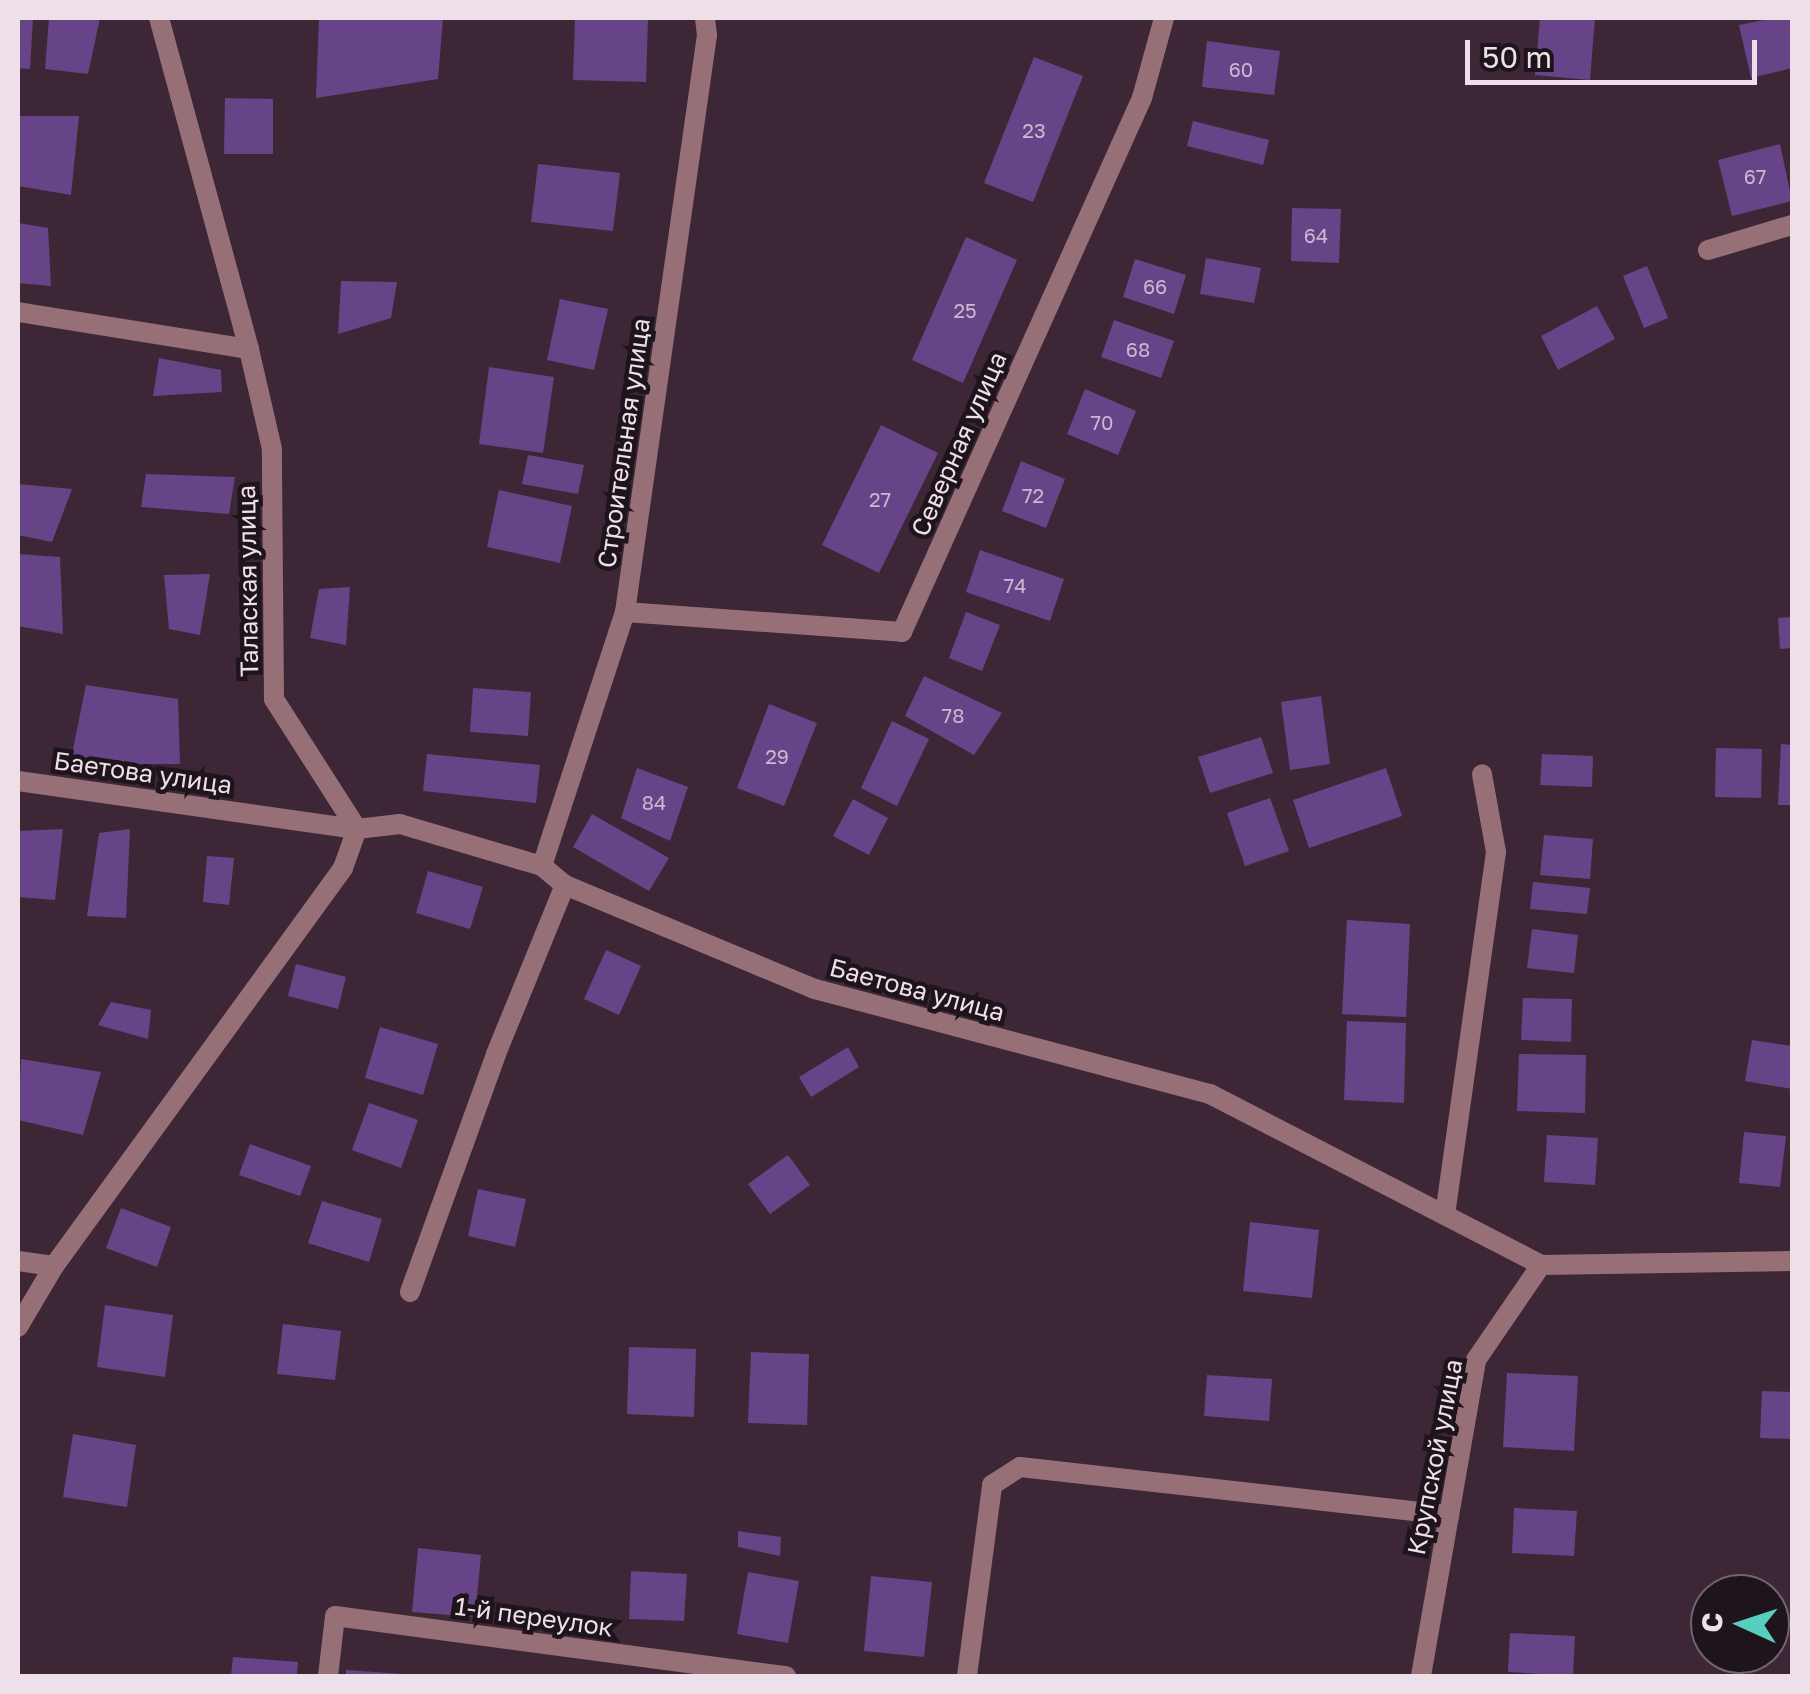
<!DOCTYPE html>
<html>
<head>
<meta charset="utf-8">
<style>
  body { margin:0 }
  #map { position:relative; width:1810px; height:1694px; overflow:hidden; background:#3d2737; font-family:"Golos Text",sans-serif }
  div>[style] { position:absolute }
  .building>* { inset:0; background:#674487 }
  .minor>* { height:20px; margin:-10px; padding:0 10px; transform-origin:10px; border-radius:10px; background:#977077 }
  span { translate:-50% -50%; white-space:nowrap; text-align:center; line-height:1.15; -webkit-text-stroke:9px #1e141b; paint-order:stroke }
  .number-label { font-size:20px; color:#ccb8d0 }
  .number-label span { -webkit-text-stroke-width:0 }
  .street-label { font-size:25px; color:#eedfe9 }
  .frame { position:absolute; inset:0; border:20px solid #eedfe9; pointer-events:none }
  .north { position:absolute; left:1690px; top:1574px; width:100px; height:100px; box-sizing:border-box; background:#1e141b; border:2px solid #71656d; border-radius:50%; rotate:273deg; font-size:28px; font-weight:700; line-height:40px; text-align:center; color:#eedfe9 }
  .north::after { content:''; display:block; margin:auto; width:35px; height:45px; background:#58cec0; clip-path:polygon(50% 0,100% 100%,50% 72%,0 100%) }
  .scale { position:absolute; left:1465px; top:40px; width:292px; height:45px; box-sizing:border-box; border:5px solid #eedfe9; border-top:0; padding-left:12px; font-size:30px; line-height:35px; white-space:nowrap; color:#eedfe9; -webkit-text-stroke:8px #1e141b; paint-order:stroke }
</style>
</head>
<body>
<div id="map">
  <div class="building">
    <div style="clip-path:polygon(18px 18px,33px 18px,30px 69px,18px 68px)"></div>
    <div style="clip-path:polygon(49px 18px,100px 18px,88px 74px,45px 69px)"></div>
    <div style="clip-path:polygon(319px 18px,443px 18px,438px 79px,316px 98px)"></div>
    <div style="clip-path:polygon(575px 18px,648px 18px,646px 82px,573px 80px)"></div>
    <div style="clip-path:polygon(1540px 18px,1595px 18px,1590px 80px,1535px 75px)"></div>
    <div style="clip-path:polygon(1774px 18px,1792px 18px,1792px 68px,1751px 78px,1739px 25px)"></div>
    <div style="clip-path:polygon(1207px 41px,1280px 51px,1274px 95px,1202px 87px)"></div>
    <div style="clip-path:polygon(1034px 57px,1083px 76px,1033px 202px,984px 183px)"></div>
    <div style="clip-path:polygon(225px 98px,273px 99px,273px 154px,224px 154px)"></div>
    <div style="clip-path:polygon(18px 116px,79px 116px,71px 195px,18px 186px)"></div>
    <div style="clip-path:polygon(1193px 121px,1269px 140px,1263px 165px,1187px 146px)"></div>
    <div style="clip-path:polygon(1780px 144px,1792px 201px,1732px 216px,1718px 160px)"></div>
    <div style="clip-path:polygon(538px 164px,620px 173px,613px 231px,531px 222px)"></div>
    <div style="clip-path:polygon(1292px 208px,1341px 209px,1339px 263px,1291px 261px)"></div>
    <div style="clip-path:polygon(18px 223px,48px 228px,51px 286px,18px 283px)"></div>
    <div style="clip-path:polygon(966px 237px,1017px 260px,963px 383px,912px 360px)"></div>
    <div style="clip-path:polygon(1206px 258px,1261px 268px,1254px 303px,1200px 294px)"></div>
    <div style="clip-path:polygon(1135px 259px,1186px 275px,1174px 314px,1123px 297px)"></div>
    <div style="clip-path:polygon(1647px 266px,1668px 318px,1644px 328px,1623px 276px)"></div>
    <div style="clip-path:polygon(341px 281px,397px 282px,391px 318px,338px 334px)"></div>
    <div style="clip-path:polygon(560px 299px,608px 309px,594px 370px,547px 360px)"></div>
    <div style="clip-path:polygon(1597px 306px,1615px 339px,1558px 370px,1541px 336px)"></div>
    <div style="clip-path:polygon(1114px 320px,1174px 341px,1161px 378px,1101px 357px)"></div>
    <div style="clip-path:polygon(159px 358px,221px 370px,222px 392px,153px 396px)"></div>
    <div style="clip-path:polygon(489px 367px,554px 377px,543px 453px,479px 444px)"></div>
    <div style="clip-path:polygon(1085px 389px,1136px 411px,1118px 455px,1067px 434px)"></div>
    <div style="clip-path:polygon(881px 425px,938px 453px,879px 573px,822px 545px)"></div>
    <div style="clip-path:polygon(528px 455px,584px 465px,578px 494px,522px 484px)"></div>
    <div style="clip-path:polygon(1021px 461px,1065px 479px,1046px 528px,1002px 511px)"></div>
    <div style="clip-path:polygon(146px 474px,235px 477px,229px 514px,141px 507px)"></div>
    <div style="clip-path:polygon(18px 484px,72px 489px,52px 542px,18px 535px)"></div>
    <div style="clip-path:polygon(499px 490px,572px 506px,560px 563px,487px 547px)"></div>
    <div style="clip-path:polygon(980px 550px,1064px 579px,1050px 621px,966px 592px)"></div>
    <div style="clip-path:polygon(18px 554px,60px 557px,63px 634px,18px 626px)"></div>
    <div style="clip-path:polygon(210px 574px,200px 635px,169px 629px,164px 575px)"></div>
    <div style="clip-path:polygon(350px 587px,346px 645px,310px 638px,319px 589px)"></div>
    <div style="clip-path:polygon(966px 612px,1000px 625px,982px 671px,949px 658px)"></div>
    <div style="clip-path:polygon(1792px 617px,1792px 648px,1780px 649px,1778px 618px)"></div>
    <div style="clip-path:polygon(924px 676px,1002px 713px,974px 755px,905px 716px)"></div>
    <div style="clip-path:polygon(86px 685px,178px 699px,180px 764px,70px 764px)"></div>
    <div style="clip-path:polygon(473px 688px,531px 692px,528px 736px,470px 732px)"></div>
    <div style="clip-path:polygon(1321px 696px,1330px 764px,1290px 770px,1281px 702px)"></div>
    <div style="clip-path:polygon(769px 704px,817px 723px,784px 806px,737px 788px)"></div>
    <div style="clip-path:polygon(892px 721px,929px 739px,897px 806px,861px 788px)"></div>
    <div style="clip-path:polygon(1261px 737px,1273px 773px,1210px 793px,1198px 757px)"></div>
    <div style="clip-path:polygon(1781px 744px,1792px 745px,1792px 805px,1778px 805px)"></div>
    <div style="clip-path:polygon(1716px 748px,1762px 749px,1761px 798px,1715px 797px)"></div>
    <div style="clip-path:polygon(427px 754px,540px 765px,536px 803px,423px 791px)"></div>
    <div style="clip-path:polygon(1542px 754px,1593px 756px,1592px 787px,1540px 785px)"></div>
    <div style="clip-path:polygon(637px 768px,688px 787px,670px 841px,621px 818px)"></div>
    <div style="clip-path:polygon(1386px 768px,1402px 816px,1309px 848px,1293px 800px)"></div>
    <div style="clip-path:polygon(1270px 798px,1289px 851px,1245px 866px,1227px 813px)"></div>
    <div style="clip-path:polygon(853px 799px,888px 818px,869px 855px,833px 836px)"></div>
    <div style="clip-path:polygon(592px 814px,669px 858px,649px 891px,573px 847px)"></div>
    <div style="clip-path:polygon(63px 829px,55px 900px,18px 897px,18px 831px)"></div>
    <div style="clip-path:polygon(130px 829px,126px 918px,87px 916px,99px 833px)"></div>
    <div style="clip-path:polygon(1544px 835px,1593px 839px,1590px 879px,1540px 875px)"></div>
    <div style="clip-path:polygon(207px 856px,234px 858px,229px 905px,203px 902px)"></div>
    <div style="clip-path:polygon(428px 871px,483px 887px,470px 929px,416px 913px)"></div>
    <div style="clip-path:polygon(1533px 882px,1590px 888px,1587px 914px,1530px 909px)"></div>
    <div style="clip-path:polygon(1347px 920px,1410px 924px,1406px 1017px,1342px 1014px)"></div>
    <div style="clip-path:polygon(1532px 929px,1578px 935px,1574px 973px,1527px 968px)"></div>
    <div style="clip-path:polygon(606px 950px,641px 966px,619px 1015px,584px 999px)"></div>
    <div style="clip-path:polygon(296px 964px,346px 977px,338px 1009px,288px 996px)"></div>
    <div style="clip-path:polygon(1523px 998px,1572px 999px,1571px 1042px,1521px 1040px)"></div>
    <div style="clip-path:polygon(111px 1002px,151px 1010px,148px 1039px,98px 1025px)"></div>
    <div style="clip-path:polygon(1347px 1021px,1406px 1023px,1404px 1103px,1344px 1100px)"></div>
    <div style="clip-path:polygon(380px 1027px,438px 1044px,423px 1095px,365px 1078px)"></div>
    <div style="clip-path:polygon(1752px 1040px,1792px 1046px,1792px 1089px,1745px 1081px)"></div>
    <div style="clip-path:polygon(848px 1047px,859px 1067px,811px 1097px,799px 1077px)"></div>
    <div style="clip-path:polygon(1519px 1054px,1586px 1055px,1585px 1113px,1517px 1111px)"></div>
    <div style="clip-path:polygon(21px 1059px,101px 1072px,83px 1135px,18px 1120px)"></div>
    <div style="clip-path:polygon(369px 1103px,418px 1120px,401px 1168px,352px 1150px)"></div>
    <div style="clip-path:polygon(1744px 1132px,1786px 1136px,1780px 1187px,1739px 1183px)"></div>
    <div style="clip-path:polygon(1547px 1135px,1598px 1138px,1595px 1185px,1544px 1182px)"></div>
    <div style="clip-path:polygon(250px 1144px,311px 1166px,300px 1196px,239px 1175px)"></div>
    <div style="clip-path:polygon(788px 1155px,810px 1185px,770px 1214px,748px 1184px)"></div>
    <div style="clip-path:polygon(478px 1189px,526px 1199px,515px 1247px,468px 1236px)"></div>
    <div style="clip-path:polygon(322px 1201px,382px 1219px,369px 1262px,308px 1243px)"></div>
    <div style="clip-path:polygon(121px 1208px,171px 1227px,157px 1267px,106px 1248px)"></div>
    <div style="clip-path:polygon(1250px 1222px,1319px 1230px,1312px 1298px,1243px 1291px)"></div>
    <div style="clip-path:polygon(105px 1305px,173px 1315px,165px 1377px,97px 1367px)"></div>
    <div style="clip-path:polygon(283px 1324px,341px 1331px,335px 1380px,277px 1374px)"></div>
    <div style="clip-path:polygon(629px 1347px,696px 1349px,694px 1417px,627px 1414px)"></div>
    <div style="clip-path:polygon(751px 1352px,809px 1354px,807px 1425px,748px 1423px)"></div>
    <div style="clip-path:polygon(1507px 1373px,1578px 1376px,1574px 1451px,1503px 1447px)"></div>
    <div style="clip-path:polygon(1207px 1375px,1272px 1379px,1269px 1421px,1204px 1416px)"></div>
    <div style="clip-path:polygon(1762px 1391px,1792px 1392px,1792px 1439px,1760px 1438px)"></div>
    <div style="clip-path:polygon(73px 1434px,136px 1445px,127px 1507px,63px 1497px)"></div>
    <div style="clip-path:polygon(1514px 1508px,1577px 1511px,1574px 1556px,1512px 1553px)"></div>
    <div style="clip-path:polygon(738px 1531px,781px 1537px,780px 1556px,738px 1547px)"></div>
    <div style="clip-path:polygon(418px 1548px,481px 1555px,475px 1617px,412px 1612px)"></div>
    <div style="clip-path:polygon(631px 1571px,687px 1574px,684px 1621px,629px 1619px)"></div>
    <div style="clip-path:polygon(748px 1572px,799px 1581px,788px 1643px,737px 1634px)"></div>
    <div style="clip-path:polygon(871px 1576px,932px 1582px,924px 1657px,864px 1651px)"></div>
    <div style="clip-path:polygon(1510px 1633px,1575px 1636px,1573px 1676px,1508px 1672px)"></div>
    <div style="clip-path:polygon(233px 1657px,298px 1662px,297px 1676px,231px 1676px)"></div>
    <div style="clip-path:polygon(346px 1670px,403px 1674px,403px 1676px,346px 1676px)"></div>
  </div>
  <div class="minor">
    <div style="left:1708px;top:250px;width:88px;rotate:-16.6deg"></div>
    <div style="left:18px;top:312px;width:234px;rotate:9.1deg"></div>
    <div style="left:625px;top:612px;width:278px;rotate:4.1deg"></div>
    <div style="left:902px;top:632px;width:585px;rotate:-65.8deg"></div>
    <div style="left:1142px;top:98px;width:83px;rotate:-74.6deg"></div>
    <div style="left:18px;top:781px;width:342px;rotate:8.1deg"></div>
    <div style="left:357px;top:829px;width:43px;rotate:-6.6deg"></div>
    <div style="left:400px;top:824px;width:148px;rotate:16.5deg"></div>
    <div style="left:542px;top:866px;width:30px;rotate:40deg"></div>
    <div style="left:565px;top:885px;width:271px;rotate:22.6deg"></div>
    <div style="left:815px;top:989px;width:409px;rotate:14.9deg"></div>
    <div style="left:1210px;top:1094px;width:373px;rotate:27.3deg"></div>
    <div style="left:1541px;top:1265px;width:251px;rotate:-0.9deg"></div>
    <div style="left:542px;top:866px;width:267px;rotate:-71.9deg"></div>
    <div style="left:625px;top:612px;width:583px;rotate:-81.91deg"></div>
    <div style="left:707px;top:35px;width:17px;rotate:-97deg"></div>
    <div style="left:1445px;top:1215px;width:367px;rotate:-82deg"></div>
    <div style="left:1496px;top:852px;width:79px;rotate:-100.2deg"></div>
    <div style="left:18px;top:1261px;width:36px;rotate:8deg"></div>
    <div style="left:410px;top:1292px;width:253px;rotate:-70.1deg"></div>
    <div style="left:496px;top:1054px;width:183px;rotate:-67.8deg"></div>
    <div style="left:18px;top:1327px;width:71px;rotate:-59.5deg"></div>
    <div style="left:54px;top:1266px;width:492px;rotate:-54deg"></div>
    <div style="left:343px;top:868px;width:41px;rotate:-70.3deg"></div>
    <div style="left:357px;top:829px;width:154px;rotate:-122.6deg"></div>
    <div style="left:274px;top:699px;width:250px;rotate:-90.5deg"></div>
    <div style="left:272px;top:449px;width:103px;rotate:-103deg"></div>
    <div style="left:249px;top:349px;width:343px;rotate:-105.2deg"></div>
    <div style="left:328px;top:1676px;width:60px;rotate:-83.3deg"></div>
    <div style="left:335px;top:1616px;width:455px;rotate:7.6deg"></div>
    <div style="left:967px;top:1676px;width:193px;rotate:-82.5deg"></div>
    <div style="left:992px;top:1485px;width:33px;rotate:-33deg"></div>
    <div style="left:1020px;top:1467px;width:432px;rotate:6.4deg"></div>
    <div style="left:1421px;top:1676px;width:321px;rotate:-80.1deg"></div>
    <div style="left:1476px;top:1360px;width:115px;rotate:-55.6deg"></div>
  </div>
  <div class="number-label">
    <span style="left:1241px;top:69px">60</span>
    <span style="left:1034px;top:130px">23</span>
    <span style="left:1755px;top:176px">67</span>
    <span style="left:1316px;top:235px">64</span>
    <span style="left:1155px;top:286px">66</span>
    <span style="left:965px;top:310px">25</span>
    <span style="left:1138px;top:349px">68</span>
    <span style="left:1102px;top:422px">70</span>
    <span style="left:1033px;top:495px">72</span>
    <span style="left:880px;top:499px">27</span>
    <span style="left:1015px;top:585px">74</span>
    <span style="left:953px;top:715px">78</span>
    <span style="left:777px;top:756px">29</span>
    <span style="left:654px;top:802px">84</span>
  </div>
  <div class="street-label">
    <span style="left:624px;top:443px;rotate:-82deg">Строительная улица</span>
    <span style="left:959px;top:444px;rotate:-66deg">Северная улица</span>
    <span style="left:248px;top:581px;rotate:-91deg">Талаская улица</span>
    <span style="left:143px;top:773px;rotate:8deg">Баетова улица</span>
    <span style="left:917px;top:990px;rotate:15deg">Баетова улица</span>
    <span style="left:1435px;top:1457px;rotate:-79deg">Крупской улица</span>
    <span style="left:534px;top:1617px;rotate:8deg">1-й переулок</span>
  </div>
  <div class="frame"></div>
  <div class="north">С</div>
  <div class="scale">50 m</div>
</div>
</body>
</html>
